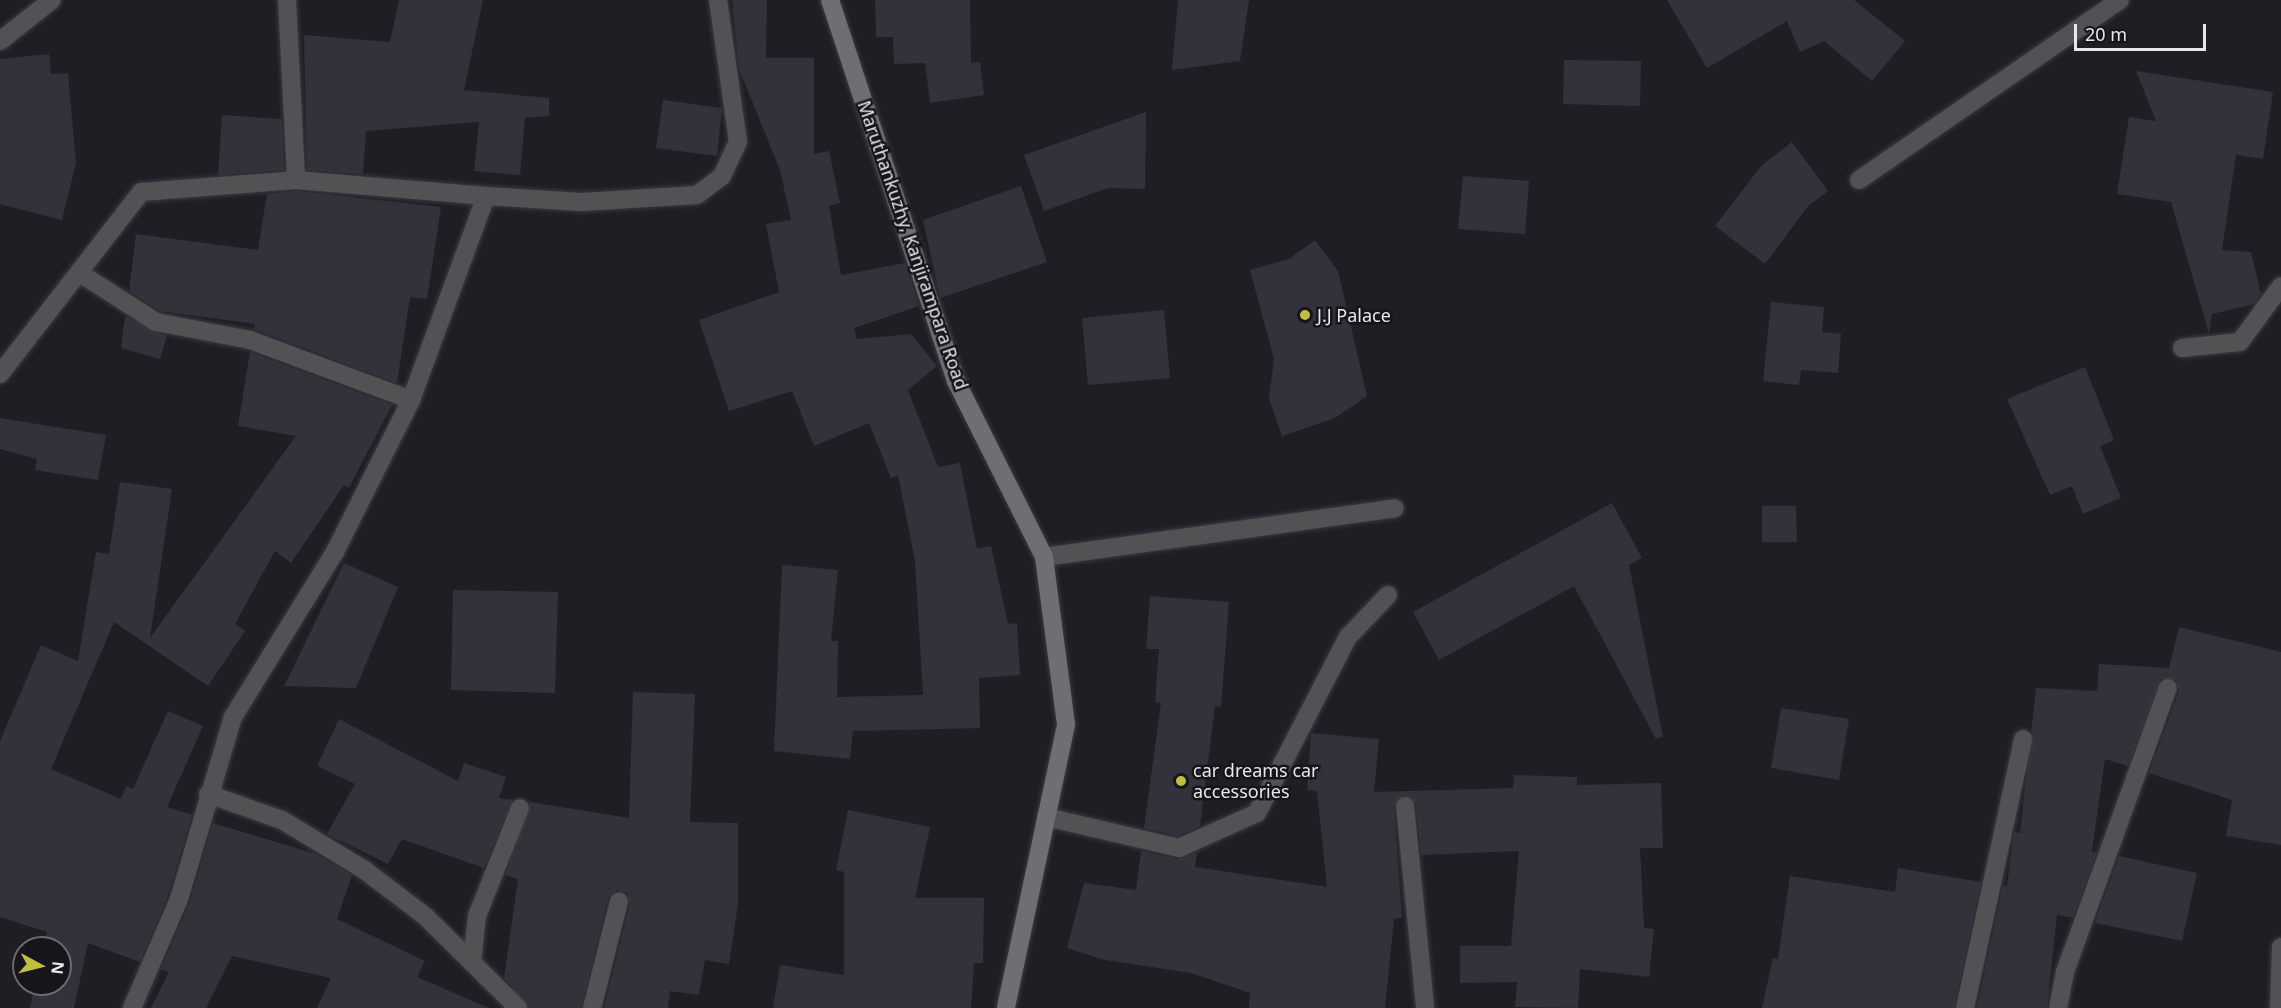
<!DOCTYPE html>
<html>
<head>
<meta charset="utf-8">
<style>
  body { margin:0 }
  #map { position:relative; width:2281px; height:1008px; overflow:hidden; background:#1f1e25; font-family:"Noto Sans",sans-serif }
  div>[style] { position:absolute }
  .building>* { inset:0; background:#33323a }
  .roads { filter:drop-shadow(0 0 2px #3b3a41) drop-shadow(0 0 2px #3b3a41) }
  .lane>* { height:18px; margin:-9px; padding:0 9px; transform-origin:9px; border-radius:9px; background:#525255 }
  .street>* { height:18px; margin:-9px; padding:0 9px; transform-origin:9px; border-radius:9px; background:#525255 }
  .secondary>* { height:18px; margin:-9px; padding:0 9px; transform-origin:9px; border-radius:9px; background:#6e6e74 }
  .dots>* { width:16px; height:16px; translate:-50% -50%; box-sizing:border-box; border:3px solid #16151c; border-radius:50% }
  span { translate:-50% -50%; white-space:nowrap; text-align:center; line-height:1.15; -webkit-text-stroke:5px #16151c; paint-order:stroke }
  .street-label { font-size:18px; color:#e6e6eb }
  .poi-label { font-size:18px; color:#e6e6eb }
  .left { translate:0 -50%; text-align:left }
  .north { position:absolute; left:12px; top:936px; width:60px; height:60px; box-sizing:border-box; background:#16151c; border:2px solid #69696f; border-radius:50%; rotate:97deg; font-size:16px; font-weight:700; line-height:24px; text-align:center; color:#e6e6eb }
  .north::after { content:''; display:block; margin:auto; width:21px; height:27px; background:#c0be41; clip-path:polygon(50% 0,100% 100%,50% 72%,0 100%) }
  .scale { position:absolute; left:2074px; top:24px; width:132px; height:27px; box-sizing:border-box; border:3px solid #e6e6eb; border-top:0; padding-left:8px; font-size:18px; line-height:21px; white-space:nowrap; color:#e6e6eb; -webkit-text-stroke:4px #16151c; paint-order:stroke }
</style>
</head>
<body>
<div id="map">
  <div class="building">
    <div style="clip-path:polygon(399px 0,483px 0,464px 90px,549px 98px,549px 116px,525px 118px,520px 175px,474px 171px,479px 122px,366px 131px,363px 174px,307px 170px,304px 35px,390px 42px)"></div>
    <div style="clip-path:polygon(732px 0,767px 0,766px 58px,814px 58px,814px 154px,829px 151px,840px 203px,829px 206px,841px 275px,905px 263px,919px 306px,854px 328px,857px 339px,911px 334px,937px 366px,908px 390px,938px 467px,960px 463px,977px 549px,991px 546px,1008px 624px,1017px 623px,1020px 675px,979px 678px,980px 728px,853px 731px,850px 759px,774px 751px,782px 565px,838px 570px,831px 641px,838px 641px,837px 697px,923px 695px,915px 561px,898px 475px,891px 478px,869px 423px,814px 446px,792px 391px,729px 411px,699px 320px,779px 292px,766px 224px,791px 220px,780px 170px,739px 69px)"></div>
    <div style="clip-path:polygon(875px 0,970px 0,971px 63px,980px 62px,984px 95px,930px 103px,925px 63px,894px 64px,893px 37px,876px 37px)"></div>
    <div style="clip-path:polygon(1178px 0,1249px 0,1240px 61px,1172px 70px)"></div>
    <div style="clip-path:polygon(1667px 0,1854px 0,1905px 41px,1872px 81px,1824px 41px,1800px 52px,1787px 21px,1707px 68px)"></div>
    <div style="clip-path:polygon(49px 54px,51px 74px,68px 73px,76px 163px,62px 220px,0 204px,0 59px)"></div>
    <div style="clip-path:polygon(1564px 60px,1641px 61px,1640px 106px,1563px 104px)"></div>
    <div style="clip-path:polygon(2136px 71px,2273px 92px,2263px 159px,2236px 155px,2222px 250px,2251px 252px,2261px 294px,2254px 304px,2212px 314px,2209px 334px,2171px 202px,2117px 194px,2129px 117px,2156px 121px)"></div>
    <div style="clip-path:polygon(663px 100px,722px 108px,717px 156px,656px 148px)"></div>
    <div style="clip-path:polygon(1146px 112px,1145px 189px,1108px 188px,1044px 211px,1024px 155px)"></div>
    <div style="clip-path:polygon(222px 115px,282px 119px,284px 170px,218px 175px)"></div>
    <div style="clip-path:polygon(1792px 142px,1828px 191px,1808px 206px,1765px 264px,1715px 226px,1762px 165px)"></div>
    <div style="clip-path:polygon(1463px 176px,1529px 181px,1525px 234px,1458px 229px)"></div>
    <div style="clip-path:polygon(1021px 186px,1047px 262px,940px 298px,923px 220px)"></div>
    <div style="clip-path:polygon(296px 191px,441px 207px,427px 299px,410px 297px,397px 383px,254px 329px,255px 324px,160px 311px,129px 291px,136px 234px,258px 250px,267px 194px)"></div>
    <div style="clip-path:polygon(1315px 240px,1338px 271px,1367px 396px,1335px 418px,1282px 436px,1269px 399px,1274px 359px,1250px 270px,1289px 259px)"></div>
    <div style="clip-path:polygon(1771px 302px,1824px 307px,1822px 332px,1841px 334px,1838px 373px,1801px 370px,1799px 385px,1763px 381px)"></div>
    <div style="clip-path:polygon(1164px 310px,1170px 378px,1088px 385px,1082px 318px)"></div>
    <div style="clip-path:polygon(125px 316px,167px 336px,160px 359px,121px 348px)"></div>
    <div style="clip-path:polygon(250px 352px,392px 405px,349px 488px,344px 485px,291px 563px,275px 551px,235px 624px,245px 631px,208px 686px,114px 622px,51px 769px,121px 799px,126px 786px,133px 789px,168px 711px,203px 726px,167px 807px,192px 815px,168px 895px,140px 962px,88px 943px,74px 1008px,30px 1008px,35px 984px,60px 984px,60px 948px,44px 948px,47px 932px,0 917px,0 741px,41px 645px,78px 661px,96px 552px,109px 554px,120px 482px,172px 489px,150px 638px,296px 436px,238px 426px)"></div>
    <div style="clip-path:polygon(2085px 367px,2114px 440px,2100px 446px,2121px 498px,2083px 514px,2072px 486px,2050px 495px,2007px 399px)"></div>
    <div style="clip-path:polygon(0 418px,106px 435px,98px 480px,35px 470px,37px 459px,0 449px)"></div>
    <div style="clip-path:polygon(1612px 503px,1642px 558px,1629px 565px,1663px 737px,1656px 739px,1574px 586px,1439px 660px,1413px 612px)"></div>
    <div style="clip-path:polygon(1762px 506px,1796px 506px,1797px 542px,1762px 542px)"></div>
    <div style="clip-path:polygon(344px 563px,398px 587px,356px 688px,284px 686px)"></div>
    <div style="clip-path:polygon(453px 590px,558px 592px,555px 693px,451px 690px)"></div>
    <div style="clip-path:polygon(1150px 596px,1229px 602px,1221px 707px,1215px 706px,1200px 826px,1178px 836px,1144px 828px,1161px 703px,1155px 702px,1159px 649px,1146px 649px)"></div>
    <div style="clip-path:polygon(2179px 627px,2281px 652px,2281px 845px,2226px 836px,2232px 800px,2149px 773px,2179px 691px,2176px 680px,2161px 679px,2128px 766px,2105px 759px,2092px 851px,2097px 852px,2073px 918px,2057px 915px,2047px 1008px,1977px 1008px,2003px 885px,2007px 886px,2014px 832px,2020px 833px,2036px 688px,2097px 691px,2099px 664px,2169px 668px)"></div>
    <div style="clip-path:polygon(633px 692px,695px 694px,690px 822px,738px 823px,738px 904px,729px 964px,705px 960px,699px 995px,670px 991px,668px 1008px,604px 1008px,630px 904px,627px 893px,617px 890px,608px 898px,581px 1008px,529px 1008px,504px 978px,518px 879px,505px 875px,530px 802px,629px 818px)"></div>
    <div style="clip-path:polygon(1781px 708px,1849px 719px,1839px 780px,1771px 768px)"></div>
    <div style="clip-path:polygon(339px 719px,458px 781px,464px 763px,506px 777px,499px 798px,513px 800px,484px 868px,402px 839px,388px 864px,327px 834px,355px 784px,317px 766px)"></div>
    <div style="clip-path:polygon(1311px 733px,1379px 739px,1374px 792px,1513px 788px,1514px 775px,1577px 777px,1577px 785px,1661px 783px,1663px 848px,1640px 848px,1644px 928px,1654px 929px,1649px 977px,1580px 969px,1578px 1008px,1515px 1007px,1517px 982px,1460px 983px,1460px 946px,1511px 946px,1519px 851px,1421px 855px,1416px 804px,1404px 795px,1394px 807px,1402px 918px,1394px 919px,1385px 1008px,1249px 1008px,1250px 993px,1191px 973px,1105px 960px,1067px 948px,1084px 883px,1136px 890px,1141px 851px,1177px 859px,1197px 852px,1195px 867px,1327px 887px,1317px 791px,1307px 790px)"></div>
    <div style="clip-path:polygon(848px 810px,930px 827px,915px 898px,984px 898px,983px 963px,974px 963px,971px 1008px,773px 1008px,780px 965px,844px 975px,844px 872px,836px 870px)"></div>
    <div style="clip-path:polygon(213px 823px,316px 854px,352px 875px,337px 919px,425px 961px,417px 977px,489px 1008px,317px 1008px,331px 978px,232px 956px,206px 1008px,151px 1008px,169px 972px,161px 969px,190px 902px)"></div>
    <div style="clip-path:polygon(2119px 856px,2197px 873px,2182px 941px,2095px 923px)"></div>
    <div style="clip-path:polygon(1898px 868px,1981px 882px,1954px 1008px,1762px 1008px,1773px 958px,1778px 959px,1790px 876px,1895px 892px)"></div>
  </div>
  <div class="roads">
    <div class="lane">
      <div style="left:1044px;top:557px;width:354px;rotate:-7.9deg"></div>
    </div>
    <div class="street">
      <div style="left:287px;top:0;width:180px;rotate:87.1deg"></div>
      <div style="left:296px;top:180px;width:191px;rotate:4.8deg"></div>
      <div style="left:0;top:41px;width:66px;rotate:-38.3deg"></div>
      <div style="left:1859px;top:180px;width:317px;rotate:-34.6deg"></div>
      <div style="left:81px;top:274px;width:89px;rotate:32.6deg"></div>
      <div style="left:156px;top:322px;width:96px;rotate:10.8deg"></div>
      <div style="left:250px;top:340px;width:172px;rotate:20.4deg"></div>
      <div style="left:2182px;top:348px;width:58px;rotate:-5.9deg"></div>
      <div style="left:2240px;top:342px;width:69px;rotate:-53.8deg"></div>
      <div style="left:0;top:374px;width:230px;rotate:-52.2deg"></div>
      <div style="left:141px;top:192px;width:155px;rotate:-4.4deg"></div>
      <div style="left:208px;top:794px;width:78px;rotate:19.4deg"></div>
      <div style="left:282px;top:820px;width:95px;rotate:31.2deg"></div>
      <div style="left:363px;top:869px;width:78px;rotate:37.2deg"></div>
      <div style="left:425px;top:916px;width:131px;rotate:44.7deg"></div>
      <div style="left:1405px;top:806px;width:203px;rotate:84.3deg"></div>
      <div style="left:1046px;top:817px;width:137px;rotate:13.1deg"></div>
      <div style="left:1179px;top:848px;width:85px;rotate:-24.2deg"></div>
      <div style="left:1257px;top:813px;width:198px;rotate:-62.7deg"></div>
      <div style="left:1348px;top:637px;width:58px;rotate:-46.4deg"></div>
      <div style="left:472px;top:962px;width:46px;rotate:-83.8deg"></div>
      <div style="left:477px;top:916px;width:116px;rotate:-68.3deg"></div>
      <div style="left:132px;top:1008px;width:119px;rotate:-66.7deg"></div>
      <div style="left:179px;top:899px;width:190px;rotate:-73.5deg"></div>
      <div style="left:233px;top:717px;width:194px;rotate:-58.3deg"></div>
      <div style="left:335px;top:552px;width:170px;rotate:-63.4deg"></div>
      <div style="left:411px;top:400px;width:217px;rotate:-69.8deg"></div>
      <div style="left:486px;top:196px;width:96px;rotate:3.6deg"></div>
      <div style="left:582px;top:202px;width:115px;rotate:-3.5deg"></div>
      <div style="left:697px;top:195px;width:31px;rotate:-37deg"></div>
      <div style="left:722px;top:176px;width:38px;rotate:-65deg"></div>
      <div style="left:738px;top:142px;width:143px;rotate:-98deg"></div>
      <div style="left:592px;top:1008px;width:110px;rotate:-75.8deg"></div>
      <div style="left:1965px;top:1008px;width:275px;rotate:-77.8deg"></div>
      <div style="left:2058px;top:1008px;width:37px;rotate:-79deg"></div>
      <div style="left:2065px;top:972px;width:302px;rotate:-70.1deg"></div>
      <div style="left:2279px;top:1008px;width:61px;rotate:-88.1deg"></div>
    </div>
    <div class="secondary">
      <div style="left:830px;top:0;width:401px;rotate:71.7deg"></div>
      <div style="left:956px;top:381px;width:197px;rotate:63.4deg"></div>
      <div style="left:1044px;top:557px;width:169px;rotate:82.5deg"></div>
      <div style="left:1066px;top:725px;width:289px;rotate:102deg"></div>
    </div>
  </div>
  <div class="dots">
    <div style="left:1305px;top:315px;background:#c0be41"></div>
    <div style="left:1181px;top:781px;background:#c0be41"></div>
  </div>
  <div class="street-label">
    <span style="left:913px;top:245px;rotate:71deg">Maruthankuzhy, Kanjirampara Road</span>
  </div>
  <div class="poi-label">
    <span class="left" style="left:1317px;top:315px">J.J Palace</span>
    <span class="left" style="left:1193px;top:781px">car dreams car<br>accessories</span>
  </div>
  <div class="north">N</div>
  <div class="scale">20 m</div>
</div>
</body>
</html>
